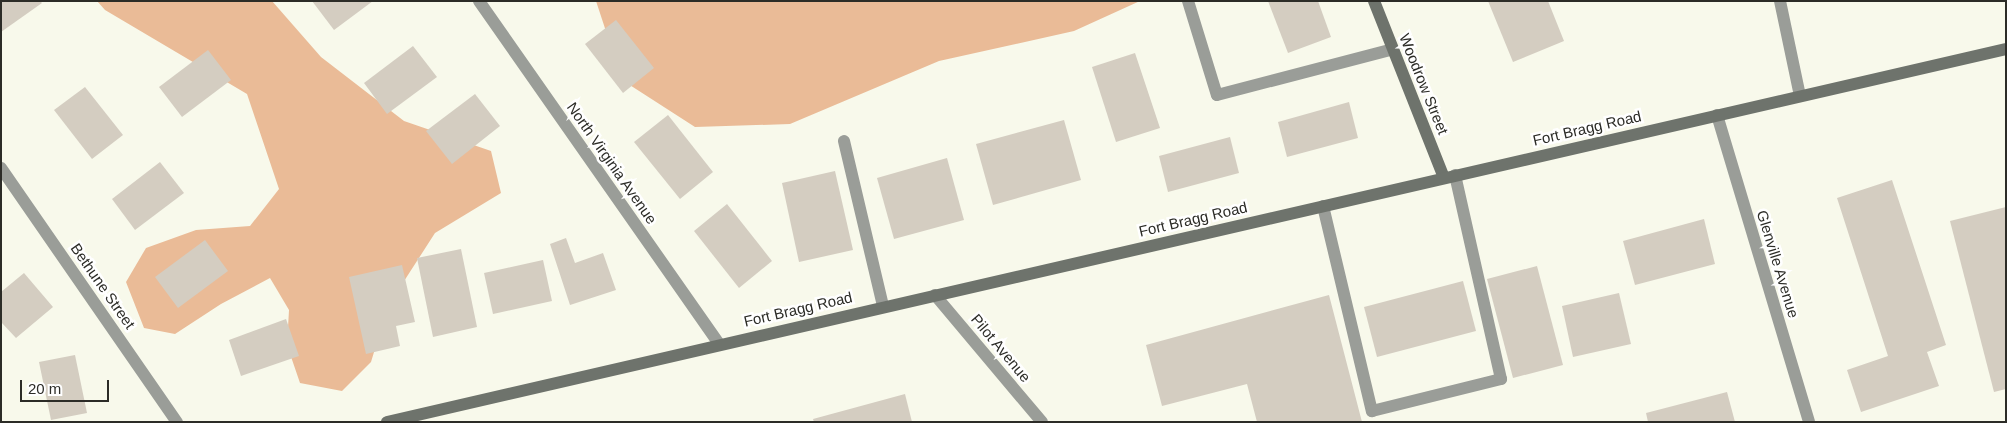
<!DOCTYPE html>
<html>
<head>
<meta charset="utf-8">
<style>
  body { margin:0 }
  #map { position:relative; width:2007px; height:423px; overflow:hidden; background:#f8f9eb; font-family:Arial,sans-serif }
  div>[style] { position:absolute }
  .forest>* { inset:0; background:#eabb97 }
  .building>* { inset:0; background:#d4cdc1 }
  .lane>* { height:12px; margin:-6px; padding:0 6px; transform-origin:6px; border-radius:6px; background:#9a9d98 }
  .street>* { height:12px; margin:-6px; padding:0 6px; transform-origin:6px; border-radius:6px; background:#9a9d98 }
  .secondary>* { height:12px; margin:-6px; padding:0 6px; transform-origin:6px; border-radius:6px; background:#6e736c }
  span { translate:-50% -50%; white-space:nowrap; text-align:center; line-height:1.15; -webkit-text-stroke:5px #fff; paint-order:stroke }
  .street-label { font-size:15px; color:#2c2c27 }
  .frame { position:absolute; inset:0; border:2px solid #2c2c27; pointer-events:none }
  .scale { position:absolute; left:20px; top:380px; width:89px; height:22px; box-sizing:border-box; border:2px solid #2c2c27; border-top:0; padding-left:6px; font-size:15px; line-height:18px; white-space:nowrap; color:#2c2c27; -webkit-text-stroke:4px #fff; paint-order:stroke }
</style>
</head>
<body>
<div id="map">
  <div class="forest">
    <div style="clip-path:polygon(97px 1px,272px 1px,321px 57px,404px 121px,491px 151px,501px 193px,435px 233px,388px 306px,371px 362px,342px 391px,300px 383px,287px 345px,289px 310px,270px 278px,221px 304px,175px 334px,144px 328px,126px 282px,146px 248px,196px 230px,250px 226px,279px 189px,247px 94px,105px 10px)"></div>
    <div style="clip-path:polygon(596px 1px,1140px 1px,1074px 31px,939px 61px,790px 124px,695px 127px,622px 80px)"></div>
  </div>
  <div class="building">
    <div style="clip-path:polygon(1px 1px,40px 1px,42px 3px,1px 32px)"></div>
    <div style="clip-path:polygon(312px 1px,373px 1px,334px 30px)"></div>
    <div style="clip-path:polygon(1268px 1px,1318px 1px,1331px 37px,1288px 53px)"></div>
    <div style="clip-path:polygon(1488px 1px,1548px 1px,1564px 41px,1513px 62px)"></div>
    <div style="clip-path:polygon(616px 20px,654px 68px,623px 93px,585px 44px)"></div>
    <div style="clip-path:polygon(413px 46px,437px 77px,387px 114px,364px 83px)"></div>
    <div style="clip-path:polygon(208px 50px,231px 80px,182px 117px,159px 87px)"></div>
    <div style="clip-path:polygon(1135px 53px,1160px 128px,1116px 142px,1092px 67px)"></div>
    <div style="clip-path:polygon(85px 87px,123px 135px,92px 159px,54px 110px)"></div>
    <div style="clip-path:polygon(475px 94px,500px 126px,452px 164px,426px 131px)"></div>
    <div style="clip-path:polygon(1349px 102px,1358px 138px,1287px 157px,1278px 122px)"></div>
    <div style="clip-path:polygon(668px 115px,713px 172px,680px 199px,634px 142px)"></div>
    <div style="clip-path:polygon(1064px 120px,1081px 180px,993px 205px,976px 144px)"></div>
    <div style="clip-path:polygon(1230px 137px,1239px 173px,1168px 192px,1159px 156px)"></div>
    <div style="clip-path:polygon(947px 158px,964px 220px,894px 239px,877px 178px)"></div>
    <div style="clip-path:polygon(160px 162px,184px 193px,135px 230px,112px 199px)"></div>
    <div style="clip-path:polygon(835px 171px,853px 250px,799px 262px,782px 183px)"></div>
    <div style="clip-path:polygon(1892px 180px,1946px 345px,1927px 352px,1939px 386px,1861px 412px,1847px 370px,1888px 356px,1837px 198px)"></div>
    <div style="clip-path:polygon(727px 204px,772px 261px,739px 288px,694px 231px)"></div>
    <div style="clip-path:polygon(2006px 207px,2006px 389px,1994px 392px,1950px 221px)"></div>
    <div style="clip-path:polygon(1704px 219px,1715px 264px,1635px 285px,1623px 241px)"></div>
    <div style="clip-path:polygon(566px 238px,575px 263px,603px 253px,616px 290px,570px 305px,550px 244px)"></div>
    <div style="clip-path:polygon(205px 240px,228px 271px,178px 308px,155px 277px)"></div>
    <div style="clip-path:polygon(461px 249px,477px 327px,433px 337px,417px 258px)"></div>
    <div style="clip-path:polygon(543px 260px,552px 301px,493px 314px,484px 273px)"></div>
    <div style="clip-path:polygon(402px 265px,415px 322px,396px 326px,400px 346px,366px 354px,349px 277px)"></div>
    <div style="clip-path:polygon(1537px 266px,1563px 365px,1513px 378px,1487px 279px)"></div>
    <div style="clip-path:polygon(24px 273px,53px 307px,16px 338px,1px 322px,1px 292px)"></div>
    <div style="clip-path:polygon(1463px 281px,1476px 331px,1377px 357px,1364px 307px)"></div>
    <div style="clip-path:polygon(1619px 293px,1631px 344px,1573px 357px,1562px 306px)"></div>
    <div style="clip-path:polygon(1329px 295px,1362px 422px,1257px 422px,1247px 384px,1162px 406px,1146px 345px)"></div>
    <div style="clip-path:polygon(286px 319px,299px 356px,241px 376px,229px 340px)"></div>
    <div style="clip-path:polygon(75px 355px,87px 413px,51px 420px,39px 362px)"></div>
    <div style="clip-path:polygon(1727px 392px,1735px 422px,1648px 422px,1646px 413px)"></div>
    <div style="clip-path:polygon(905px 394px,912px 422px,814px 422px,813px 419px)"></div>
  </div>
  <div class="lane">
    <div style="left:1188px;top:1px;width:98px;rotate:72.9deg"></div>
    <div style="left:1217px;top:95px;width:182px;rotate:-14.6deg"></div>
    <div style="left:1780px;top:1px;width:97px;rotate:78.1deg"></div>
    <div style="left:844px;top:141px;width:170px;rotate:76.7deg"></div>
    <div style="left:1323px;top:206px;width:211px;rotate:76.6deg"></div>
    <div style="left:1372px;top:411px;width:133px;rotate:-13.9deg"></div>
    <div style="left:1501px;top:379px;width:209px;rotate:-102.7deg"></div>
  </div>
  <div class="street">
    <div style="left:479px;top:1px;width:419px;rotate:55deg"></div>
    <div style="left:1717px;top:115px;width:320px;rotate:73.3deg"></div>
    <div style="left:1px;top:168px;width:309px;rotate:55.3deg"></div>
    <div style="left:935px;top:295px;width:166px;rotate:49.9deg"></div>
  </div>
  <div class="secondary">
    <div style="left:1374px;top:1px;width:190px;rotate:68.4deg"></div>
    <div style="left:387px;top:422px;width:1661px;rotate:-12.97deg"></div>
  </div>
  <div class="street-label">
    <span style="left:1424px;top:84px;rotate:68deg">Woodrow Street</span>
    <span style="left:1587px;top:128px;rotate:-13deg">Fort Bragg Road</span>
    <span style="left:612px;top:163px;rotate:55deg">North Virginia Avenue</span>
    <span style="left:1193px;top:219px;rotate:-13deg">Fort Bragg Road</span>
    <span style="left:1778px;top:264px;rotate:73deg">Glenville Avenue</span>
    <span style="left:103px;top:286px;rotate:55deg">Bethune Street</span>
    <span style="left:798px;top:309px;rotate:-13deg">Fort Bragg Road</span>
    <span style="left:1001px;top:348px;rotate:50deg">Pilot Avenue</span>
  </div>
  <div class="frame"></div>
  <div class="scale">20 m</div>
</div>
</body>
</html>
